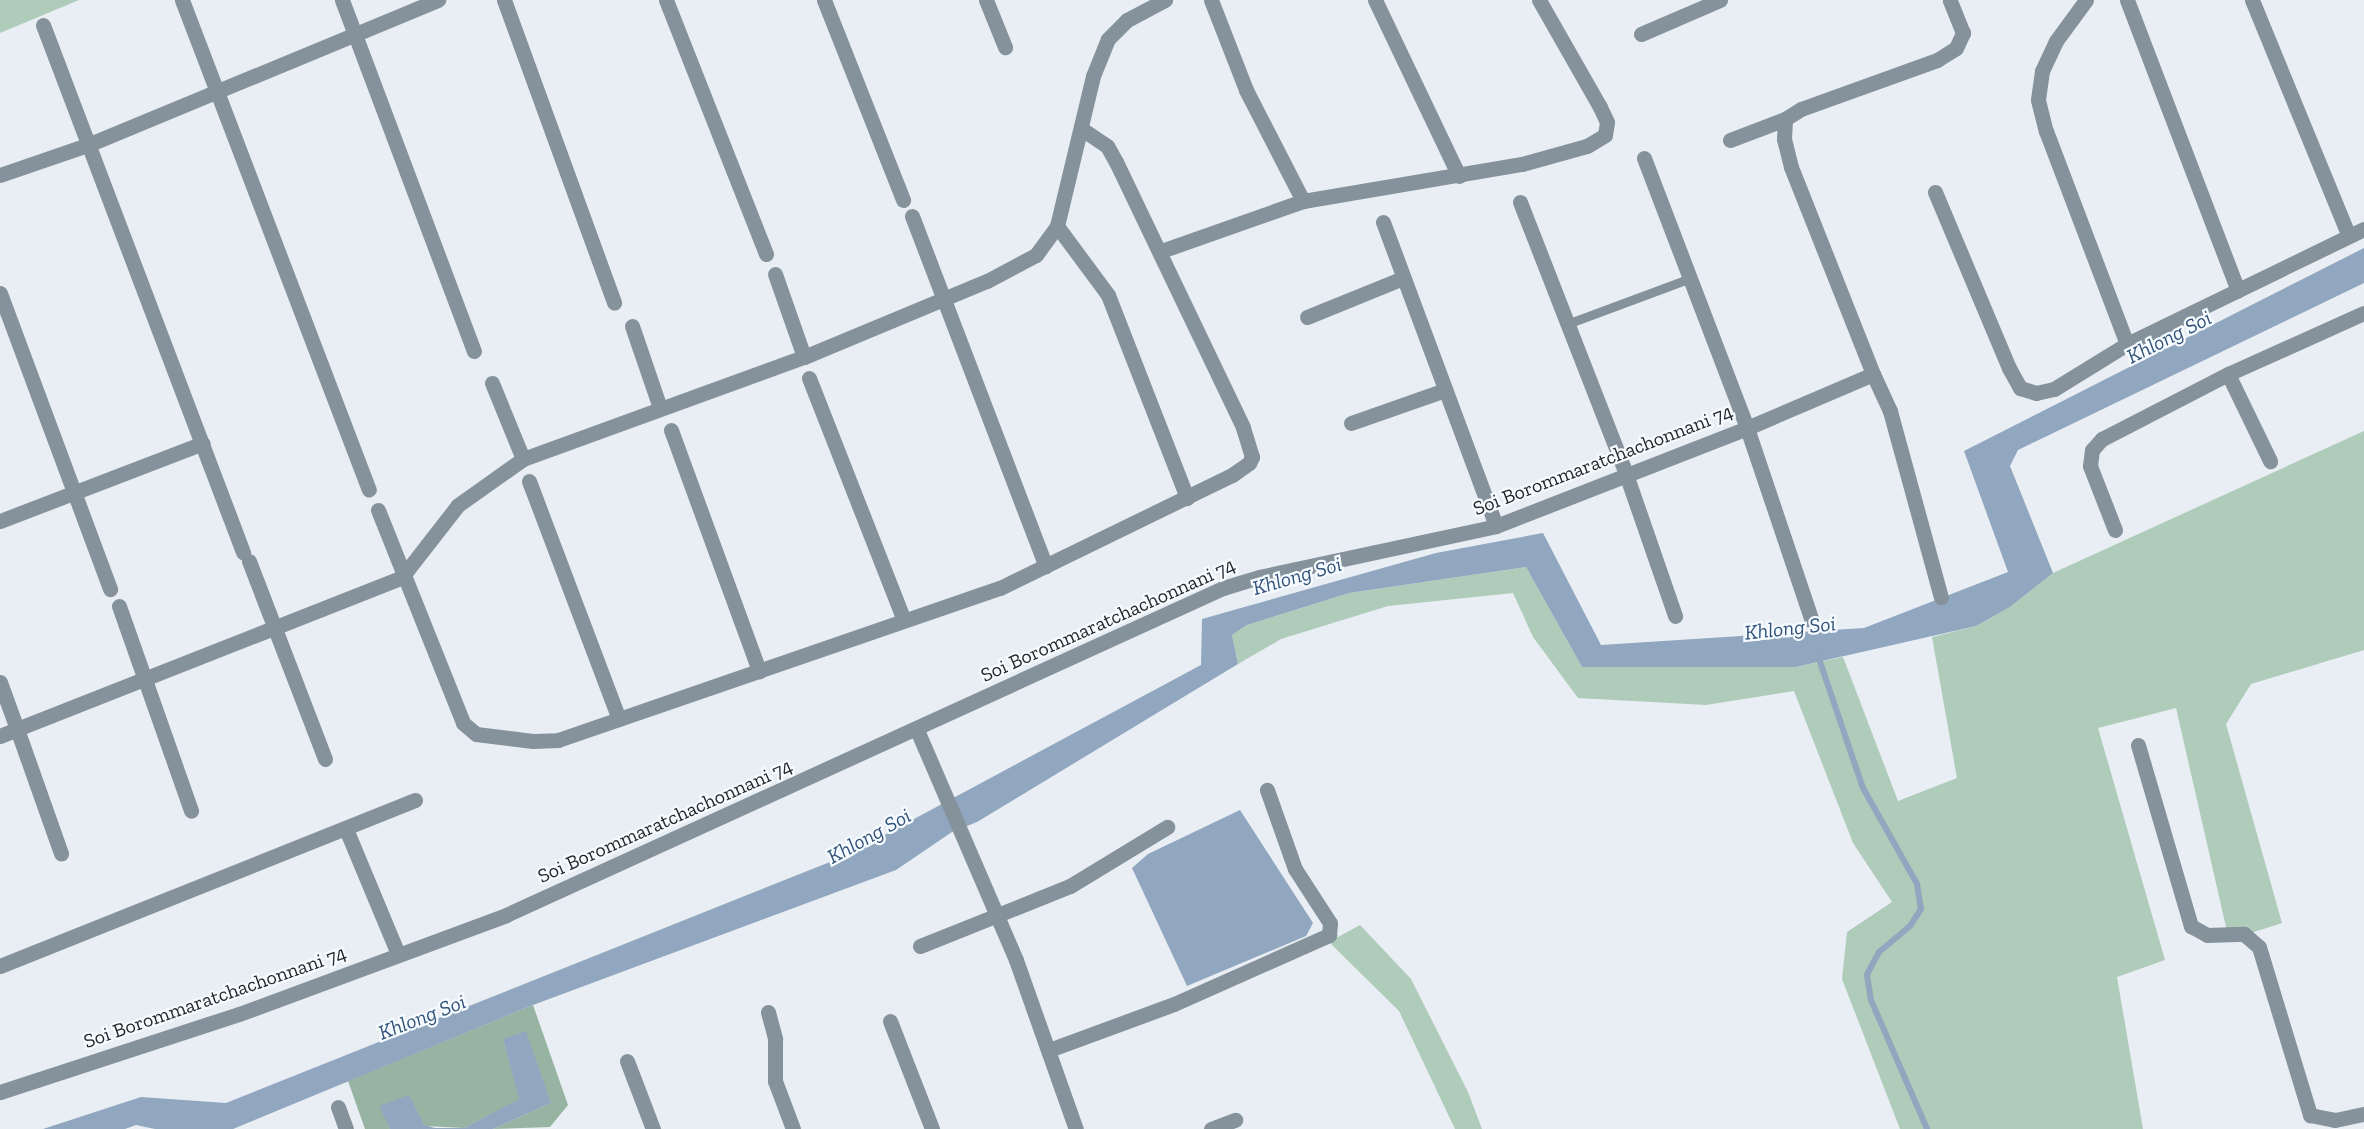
<!DOCTYPE html>
<html>
<head>
<meta charset="utf-8">
<style>
  body { margin:0 }
  #map { position:relative; width:2364px; height:1129px; overflow:hidden; background:#e8eef3; font-family:"Zilla Slab",serif }
  div>[style] { position:absolute }
  .green>* { inset:0; background:#afcbb9 }
  .forest>* { inset:0; background:#96b4a1 }
  .water>* { inset:0; background:#91a6bf }
  .stream>* { height:6px; margin:-3px; padding:0 3px; transform-origin:3px; border-radius:3px; background:#91a6bf }
  .service>* { height:9px; margin:-4.5px; padding:0 4.5px; transform-origin:4.5px; border-radius:4.5px; background:#86929b }
  .minor>* { height:15px; margin:-7.5px; padding:0 7.5px; transform-origin:7.5px; border-radius:7.5px; background:#86929b }
  span { translate:-50% -50%; white-space:nowrap; text-align:center; line-height:1.15; -webkit-text-stroke:4.5px #f6fbff; paint-order:stroke }
  .street-label { font-size:20px; color:#252729 }
  .water-label { font-size:21px; color:#325278; font-style:italic }
</style>
</head>
<body>
<div id="map">
  <div class="green">
    <div style="clip-path:polygon(0 0,79px 0,0 33px)"></div>
    <div style="clip-path:polygon(2364px 431px,2364px 650px,2251px 684px,2226px 724px,2282px 923px,2229px 940px,2176px 708px,2098px 728px,2165px 960px,2117px 977px,2143px 1129px,1900px 1129px,1842px 979px,1847px 932px,1892px 902px,1853px 843px,1794px 691px,1706px 705px,1578px 698px,1533px 637px,1513px 593px,1388px 606px,1281px 639px,1238px 664px,1232px 635px,1247px 625px,1349px 593px,1526px 567px,1582px 667px,1796px 667px,1843px 657px,1898px 801px,1957px 778px,1932px 637px,1976px 626px,2010px 607px,2053px 573px)"></div>
    <div style="clip-path:polygon(1360px 925px,1411px 979px,1468px 1092px,1482px 1129px,1455px 1129px,1399px 1011px,1329px 942px)"></div>
  </div>
  <div class="forest">
    <div style="clip-path:polygon(533px 1005px,568px 1105px,550px 1127px,493px 1129px,551px 1103px,503px 1039px,520px 1099px,464px 1128px,424px 1126px,380px 1106px,390px 1129px,365px 1129px,348px 1081px)"></div>
  </div>
  <div class="water">
    <div style="clip-path:polygon(2364px 248px,2364px 283px,2018px 450px,2010px 466px,2053px 573px,2010px 607px,1976px 626px,1796px 667px,1582px 667px,1526px 567px,1349px 593px,1247px 625px,1232px 635px,1238px 664px,977px 822px,952px 832px,896px 870px,533px 1005px,233px 1129px,155px 1129px,136px 1125px,125px 1129px,43px 1129px,141px 1097px,226px 1103px,845px 856px,1201px 665px,1202px 619px,1436px 553px,1543px 533px,1601px 645px,1864px 628px,2008px 572px,1964px 451px)"></div>
    <div style="clip-path:polygon(1240px 810px,1313px 923px,1306px 936px,1187px 986px,1132px 868px,1148px 854px)"></div>
    <div style="clip-path:polygon(526px 1031px,551px 1103px,493px 1129px,390px 1129px,379px 1106px,409px 1095px,424px 1125px,435px 1128px,464px 1128px,519px 1099px,503px 1039px)"></div>
  </div>
  <div class="stream">
    <div style="left:1818px;top:656px;width:139px;rotate:71.2deg"></div>
    <div style="left:1863px;top:788px;width:110px;rotate:60.6deg"></div>
    <div style="left:1917px;top:884px;width:25px;rotate:81deg"></div>
    <div style="left:1921px;top:909px;width:20px;rotate:123deg"></div>
    <div style="left:1910px;top:926px;width:40px;rotate:140deg"></div>
    <div style="left:1879px;top:952px;width:26px;rotate:118deg"></div>
    <div style="left:1867px;top:975px;width:25px;rotate:81deg"></div>
    <div style="left:1871px;top:1000px;width:141px;rotate:66.5deg"></div>
  </div>
  <div class="service">
    <div style="left:1567px;top:324px;width:132px;rotate:-20.4deg"></div>
  </div>
  <div class="minor">
    <div style="left:182px;top:0;width:524px;rotate:69.11deg"></div>
    <div style="left:342px;top:0;width:375px;rotate:69.4deg"></div>
    <div style="left:504px;top:0;width:322px;rotate:70deg"></div>
    <div style="left:666px;top:0;width:273px;rotate:68.5deg"></div>
    <div style="left:824px;top:0;width:215px;rotate:68.4deg"></div>
    <div style="left:986px;top:0;width:51px;rotate:68deg"></div>
    <div style="left:1211px;top:0;width:97px;rotate:68.7deg"></div>
    <div style="left:1246px;top:90px;width:125px;rotate:62.8deg"></div>
    <div style="left:1375px;top:0;width:195px;rotate:64.5deg"></div>
    <div style="left:2086px;top:0;width:51px;rotate:126.2deg"></div>
    <div style="left:2056px;top:41px;width:33px;rotate:115deg"></div>
    <div style="left:2042px;top:71px;width:29px;rotate:98deg"></div>
    <div style="left:2038px;top:100px;width:32px;rotate:76deg"></div>
    <div style="left:2046px;top:131px;width:228px;rotate:69.2deg"></div>
    <div style="left:2127px;top:0;width:311px;rotate:69.1deg"></div>
    <div style="left:2252px;top:0;width:255px;rotate:67.7deg"></div>
    <div style="left:43px;top:25px;width:564px;rotate:69.22deg"></div>
    <div style="left:1641px;top:34px;width:86px;rotate:-23.3deg"></div>
    <div style="left:1730px;top:140px;width:59px;rotate:-20.9deg"></div>
    <div style="left:1644px;top:158px;width:289px;rotate:69.1deg"></div>
    <div style="left:1747px;top:428px;width:204px;rotate:71.4deg"></div>
    <div style="left:0;top:175px;width:95px;rotate:-19deg"></div>
    <div style="left:90px;top:144px;width:377px;rotate:-22.5deg"></div>
    <div style="left:1935px;top:192px;width:191px;rotate:67.2deg"></div>
    <div style="left:2009px;top:368px;width:23px;rotate:61deg"></div>
    <div style="left:2020px;top:388px;width:17px;rotate:17deg"></div>
    <div style="left:2036px;top:393px;width:18px;rotate:-13deg"></div>
    <div style="left:2054px;top:389px;width:86px;rotate:-31.7deg"></div>
    <div style="left:2127px;top:344px;width:263px;rotate:-25.9deg"></div>
    <div style="left:1520px;top:202px;width:295px;rotate:68.7deg"></div>
    <div style="left:1627px;top:477px;width:147px;rotate:70.9deg"></div>
    <div style="left:912px;top:216px;width:375px;rotate:69.1deg"></div>
    <div style="left:1383px;top:222px;width:324px;rotate:69.6deg"></div>
    <div style="left:1057px;top:226px;width:86px;rotate:53.5deg"></div>
    <div style="left:1108px;top:295px;width:218px;rotate:68.7deg"></div>
    <div style="left:1161px;top:251px;width:151px;rotate:-19.4deg"></div>
    <div style="left:1303px;top:201px;width:222px;rotate:-9.6deg"></div>
    <div style="left:1522px;top:164px;width:67px;rotate:-15.5deg"></div>
    <div style="left:1587px;top:146px;width:21px;rotate:-31deg"></div>
    <div style="left:1605px;top:135px;width:13px;rotate:-81deg"></div>
    <div style="left:1607px;top:122px;width:17px;rotate:-115deg"></div>
    <div style="left:1600px;top:107px;width:123px;rotate:-119.7deg"></div>
    <div style="left:775px;top:274px;width:88px;rotate:70.7deg"></div>
    <div style="left:0;top:293px;width:316px;rotate:69.6deg"></div>
    <div style="left:1307px;top:317px;width:104px;rotate:-22.1deg"></div>
    <div style="left:632px;top:326px;width:87px;rotate:71.1deg"></div>
    <div style="left:1873px;top:374px;width:41px;rotate:65.3deg"></div>
    <div style="left:1890px;top:411px;width:193px;rotate:74.7deg"></div>
    <div style="left:2228px;top:374px;width:97px;rotate:64.2deg"></div>
    <div style="left:809px;top:378px;width:260px;rotate:68.6deg"></div>
    <div style="left:492px;top:383px;width:82px;rotate:67.8deg"></div>
    <div style="left:1351px;top:423px;width:100px;rotate:-19.3deg"></div>
    <div style="left:671px;top:430px;width:257px;rotate:69.9deg"></div>
    <div style="left:529px;top:481px;width:254px;rotate:69.3deg"></div>
    <div style="left:378px;top:510px;width:229px;rotate:68.2deg"></div>
    <div style="left:463px;top:723px;width:17px;rotate:40deg"></div>
    <div style="left:476px;top:734px;width:57px;rotate:7deg"></div>
    <div style="left:533px;top:741px;width:25px;rotate:-2deg"></div>
    <div style="left:558px;top:740px;width:467px;rotate:-19deg"></div>
    <div style="left:1000px;top:588px;width:258px;rotate:-26deg"></div>
    <div style="left:1232px;top:475px;width:21px;rotate:-35deg"></div>
    <div style="left:1249px;top:463px;width:7px;rotate:-63deg"></div>
    <div style="left:1252px;top:457px;width:31px;rotate:-107deg"></div>
    <div style="left:1243px;top:427px;width:294px;rotate:-115.6deg"></div>
    <div style="left:1116px;top:162px;width:18px;rotate:-119deg"></div>
    <div style="left:1107px;top:146px;width:30px;rotate:-146deg"></div>
    <div style="left:0;top:521px;width:217px;rotate:-21deg"></div>
    <div style="left:2115px;top:530px;width:69px;rotate:-111.3deg"></div>
    <div style="left:2090px;top:466px;width:16px;rotate:-83deg"></div>
    <div style="left:2092px;top:450px;width:15px;rotate:-48deg"></div>
    <div style="left:2102px;top:439px;width:142px;rotate:-27.3deg"></div>
    <div style="left:2228px;top:374px;width:149px;rotate:-24.2deg"></div>
    <div style="left:249px;top:561px;width:212px;rotate:69deg"></div>
    <div style="left:119px;top:606px;width:217px;rotate:70.6deg"></div>
    <div style="left:0;top:682px;width:50px;rotate:70.1deg"></div>
    <div style="left:17px;top:729px;width:414px;rotate:-21.5deg"></div>
    <div style="left:402px;top:577px;width:91px;rotate:-52.1deg"></div>
    <div style="left:458px;top:505px;width:80px;rotate:-35.3deg"></div>
    <div style="left:523px;top:459px;width:299px;rotate:-20deg"></div>
    <div style="left:804px;top:357px;width:198px;rotate:-22.6deg"></div>
    <div style="left:987px;top:281px;width:55px;rotate:-28deg"></div>
    <div style="left:1036px;top:255px;width:36px;rotate:-54deg"></div>
    <div style="left:1057px;top:226px;width:154px;rotate:-76.5deg"></div>
    <div style="left:1093px;top:76px;width:40px;rotate:-68deg"></div>
    <div style="left:1108px;top:39px;width:27px;rotate:-45deg"></div>
    <div style="left:1127px;top:20px;width:43px;rotate:-27.8deg"></div>
    <div style="left:917px;top:730px;width:250px;rotate:66.7deg"></div>
    <div style="left:1016px;top:960px;width:179px;rotate:70.5deg"></div>
    <div style="left:0;top:736px;width:18px;rotate:-22deg"></div>
    <div style="left:17px;top:729px;width:132px;rotate:70.5deg"></div>
    <div style="left:2138px;top:745px;width:189px;rotate:73.7deg"></div>
    <div style="left:2191px;top:926px;width:18px;rotate:29deg"></div>
    <div style="left:2207px;top:935px;width:37px;rotate:-2deg"></div>
    <div style="left:2244px;top:934px;width:20px;rotate:41deg"></div>
    <div style="left:2259px;top:947px;width:176px;rotate:73.1deg"></div>
    <div style="left:2310px;top:1115px;width:25px;rotate:11deg"></div>
    <div style="left:2335px;top:1120px;width:30px;rotate:-12deg"></div>
    <div style="left:346px;top:829px;width:135px;rotate:67.4deg"></div>
    <div style="left:920px;top:946px;width:162px;rotate:-21.8deg"></div>
    <div style="left:1070px;top:886px;width:114px;rotate:-31.3deg"></div>
    <div style="left:0;top:966px;width:447px;rotate:-21.8deg"></div>
    <div style="left:768px;top:1012px;width:28px;rotate:75deg"></div>
    <div style="left:775px;top:1039px;width:42px;rotate:90deg"></div>
    <div style="left:775px;top:1081px;width:51px;rotate:69.4deg"></div>
    <div style="left:890px;top:1021px;width:116px;rotate:68.7deg"></div>
    <div style="left:1049px;top:1050px;width:133px;rotate:-20.2deg"></div>
    <div style="left:1174px;top:1004px;width:170px;rotate:-24deg"></div>
    <div style="left:1329px;top:935px;width:12px;rotate:-85deg"></div>
    <div style="left:1330px;top:923px;width:64px;rotate:-122.9deg"></div>
    <div style="left:1295px;top:869px;width:84px;rotate:-109.5deg"></div>
    <div style="left:627px;top:1061px;width:73px;rotate:69.1deg"></div>
    <div style="left:0;top:1092px;width:251px;rotate:-18.1deg"></div>
    <div style="left:239px;top:1014px;width:285px;rotate:-20.3deg"></div>
    <div style="left:506px;top:915px;width:788px;rotate:-24.52deg"></div>
    <div style="left:1223px;top:588px;width:38px;rotate:-17deg"></div>
    <div style="left:1259px;top:577px;width:242px;rotate:-12.1deg"></div>
    <div style="left:1496px;top:526px;width:269px;rotate:-21.3deg"></div>
    <div style="left:1747px;top:428px;width:137px;rotate:-23.2deg"></div>
    <div style="left:1873px;top:374px;width:223px;rotate:-111.6deg"></div>
    <div style="left:1791px;top:167px;width:29px;rotate:-104deg"></div>
    <div style="left:1784px;top:139px;width:20px;rotate:-87deg"></div>
    <div style="left:1785px;top:119px;width:19px;rotate:-32deg"></div>
    <div style="left:1801px;top:109px;width:145px;rotate:-19.8deg"></div>
    <div style="left:1937px;top:60px;width:22px;rotate:-32deg"></div>
    <div style="left:1956px;top:48px;width:17px;rotate:-65deg"></div>
    <div style="left:1963px;top:33px;width:35px;rotate:-112deg"></div>
    <div style="left:338px;top:1107px;width:23px;rotate:70deg"></div>
    <div style="left:1211px;top:1129px;width:26px;rotate:-21deg"></div>
  </div>
  <div class="street-label">
    <span style="left:1603px;top:460px;rotate:-21deg">Soi Borommaratchachonnani 74</span>
    <span style="left:1108px;top:620px;rotate:-24deg">Soi Borommaratchachonnani 74</span>
    <span style="left:665px;top:821px;rotate:-24deg">Soi Borommaratchachonnani 74</span>
    <span style="left:215px;top:997px;rotate:-19deg">Soi Borommaratchachonnani 74</span>
  </div>
  <div class="water-label">
    <span style="left:2169px;top:337px;rotate:-27deg">Khlong Soi</span>
    <span style="left:1297px;top:576px;rotate:-16deg">Khlong Soi</span>
    <span style="left:1790px;top:628px;rotate:-6deg">Khlong Soi</span>
    <span style="left:869px;top:836px;rotate:-29deg">Khlong Soi</span>
    <span style="left:422px;top:1017px;rotate:-21deg">Khlong Soi</span>
  </div>
</div>
</body>
</html>
